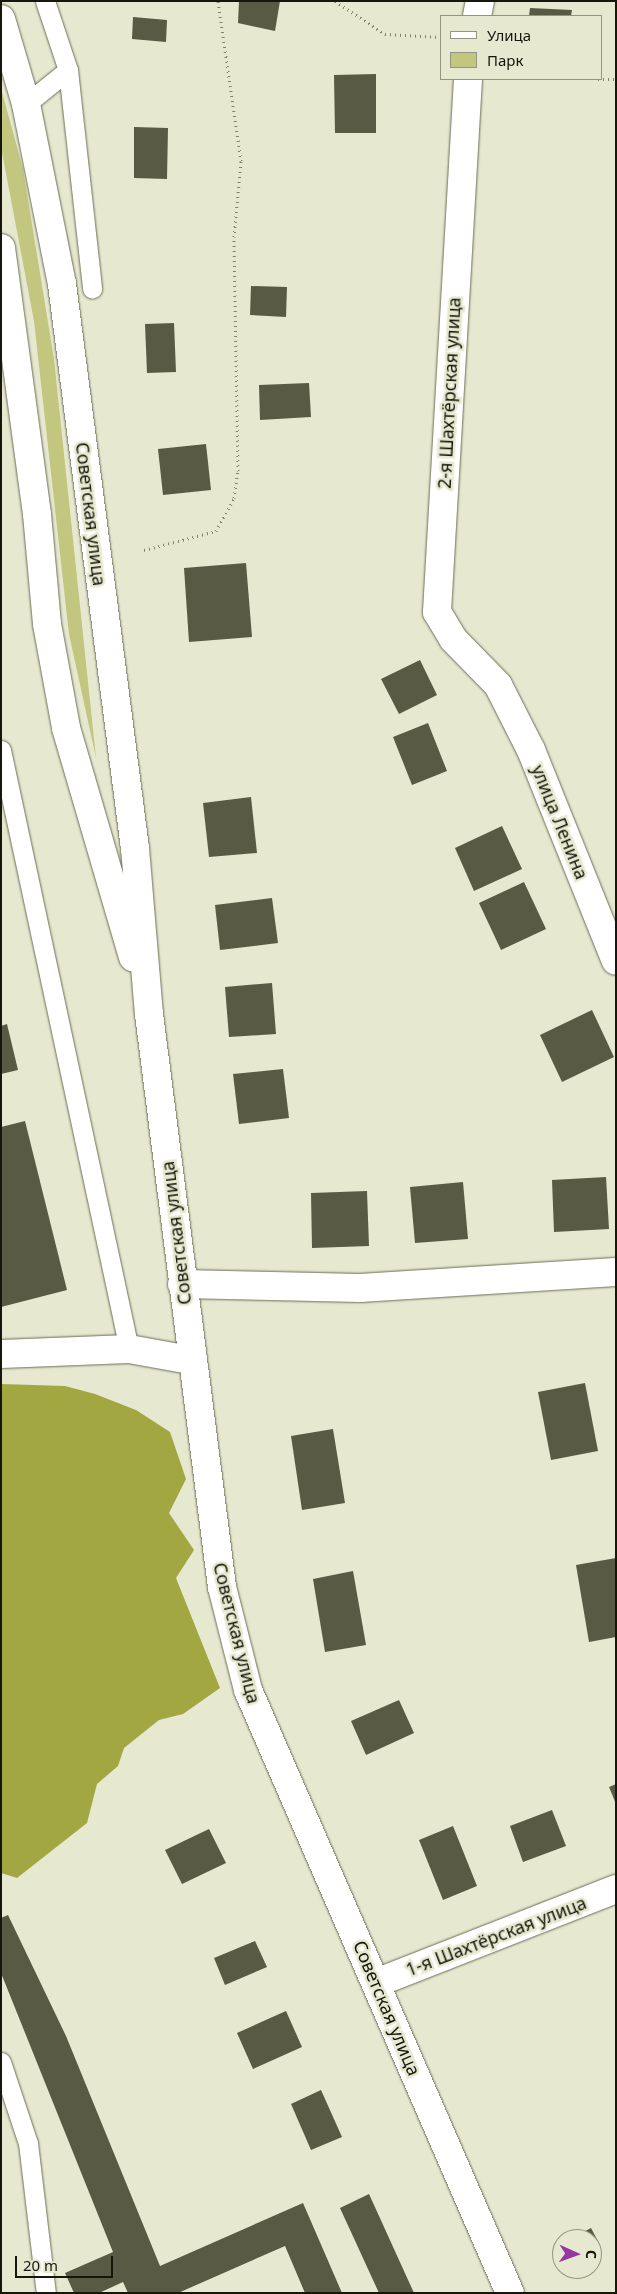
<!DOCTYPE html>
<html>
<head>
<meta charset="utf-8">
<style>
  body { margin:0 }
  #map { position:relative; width:617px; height:2294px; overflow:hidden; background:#e6e8cf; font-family:"Noto Sans",sans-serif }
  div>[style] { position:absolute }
  .green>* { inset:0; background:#c2c67f }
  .forest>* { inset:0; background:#a3a742 }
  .building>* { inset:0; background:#595a44 }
  .path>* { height:3px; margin-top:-1.5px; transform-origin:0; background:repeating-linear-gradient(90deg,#80816f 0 1px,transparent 0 5px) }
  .roads { filter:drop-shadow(0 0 1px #6c6d57) drop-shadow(0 0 1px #6c6d57) }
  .service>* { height:19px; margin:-9.5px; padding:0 9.5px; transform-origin:9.5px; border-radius:9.5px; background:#fff }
  .minor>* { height:28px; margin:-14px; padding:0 14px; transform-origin:14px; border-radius:14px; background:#fff }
  .secondary>* { height:28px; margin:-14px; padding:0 14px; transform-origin:14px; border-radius:14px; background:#fff }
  span { translate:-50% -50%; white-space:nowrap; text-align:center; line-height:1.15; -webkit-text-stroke:5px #e6e8cf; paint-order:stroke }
  .street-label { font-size:18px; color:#16160d }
  .frame { position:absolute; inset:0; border:2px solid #16160d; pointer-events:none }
  .legend { position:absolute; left:440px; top:15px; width:162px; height:65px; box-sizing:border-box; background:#e6e8cf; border:1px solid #939481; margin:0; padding:6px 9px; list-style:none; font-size:15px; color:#16160d }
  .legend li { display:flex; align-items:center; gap:10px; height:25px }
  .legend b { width:25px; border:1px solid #939481 }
  .north { position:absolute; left:552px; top:2229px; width:50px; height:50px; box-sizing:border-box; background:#e6e8cf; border:1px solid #939481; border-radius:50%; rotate:92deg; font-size:14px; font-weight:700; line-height:20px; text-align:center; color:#16160d }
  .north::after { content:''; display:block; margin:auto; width:18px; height:22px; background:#9439a4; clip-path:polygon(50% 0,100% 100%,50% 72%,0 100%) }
  .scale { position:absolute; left:15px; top:2256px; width:98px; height:22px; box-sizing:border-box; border:2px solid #16160d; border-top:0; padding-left:6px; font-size:15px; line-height:18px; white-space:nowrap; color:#16160d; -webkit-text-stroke:4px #e6e8cf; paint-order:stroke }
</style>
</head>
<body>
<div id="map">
  <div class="green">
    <div style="clip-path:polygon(1px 88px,23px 169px,54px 359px,96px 758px,69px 634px,34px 321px,1px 147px)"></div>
  </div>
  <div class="forest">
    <div style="clip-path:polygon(1px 1384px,65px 1386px,95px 1394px,136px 1410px,170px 1432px,186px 1479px,169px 1513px,194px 1550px,176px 1578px,220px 1688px,183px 1714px,159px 1720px,124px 1748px,118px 1766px,97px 1784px,87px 1823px,17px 1878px,1px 1873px)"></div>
  </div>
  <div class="building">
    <div style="clip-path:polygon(239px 1px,280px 1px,275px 31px,238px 23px)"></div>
    <div style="clip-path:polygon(530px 8px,572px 10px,571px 16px,529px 16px)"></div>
    <div style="clip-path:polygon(133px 17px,167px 20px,166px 42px,132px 39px)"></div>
    <div style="clip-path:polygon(376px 74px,376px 133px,335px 133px,334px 75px)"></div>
    <div style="clip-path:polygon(134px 127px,168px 128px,167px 179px,134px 178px)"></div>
    <div style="clip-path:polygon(251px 286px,287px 287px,286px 317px,250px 315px)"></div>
    <div style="clip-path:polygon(174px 323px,176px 372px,147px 373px,145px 324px)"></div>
    <div style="clip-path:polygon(309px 383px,311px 417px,260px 420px,259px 385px)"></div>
    <div style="clip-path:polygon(206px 444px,211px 490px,163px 495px,158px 449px)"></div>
    <div style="clip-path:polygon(246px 563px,252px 637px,189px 642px,184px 568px)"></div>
    <div style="clip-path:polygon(420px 660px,437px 695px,399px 714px,381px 679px)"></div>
    <div style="clip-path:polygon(428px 723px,447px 771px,412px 785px,393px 737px)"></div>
    <div style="clip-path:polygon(251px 797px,257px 853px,209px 857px,203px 803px)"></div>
    <div style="clip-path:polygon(502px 826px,522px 869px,474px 891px,455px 848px)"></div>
    <div style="clip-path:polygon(524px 882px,546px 929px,501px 950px,479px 903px)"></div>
    <div style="clip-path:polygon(272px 898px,278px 943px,220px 950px,215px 905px)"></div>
    <div style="clip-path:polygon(272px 983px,276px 1034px,229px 1037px,225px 987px)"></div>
    <div style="clip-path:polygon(592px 1010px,614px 1057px,562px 1082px,540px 1035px)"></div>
    <div style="clip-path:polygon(7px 1024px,18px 1070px,1px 1074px,1px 1026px)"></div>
    <div style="clip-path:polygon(283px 1069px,289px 1118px,239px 1124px,233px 1074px)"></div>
    <div style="clip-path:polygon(25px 1121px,67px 1290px,1px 1307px,1px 1127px)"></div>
    <div style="clip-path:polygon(606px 1177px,609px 1229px,554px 1232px,552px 1180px)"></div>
    <div style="clip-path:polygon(463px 1182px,468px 1239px,415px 1243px,410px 1187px)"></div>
    <div style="clip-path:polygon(367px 1191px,369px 1246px,312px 1248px,311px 1193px)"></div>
    <div style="clip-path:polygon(585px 1383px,598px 1451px,551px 1460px,538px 1392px)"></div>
    <div style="clip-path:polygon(333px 1429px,345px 1503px,302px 1510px,291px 1436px)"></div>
    <div style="clip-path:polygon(616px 1558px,616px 1637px,589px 1642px,576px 1565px)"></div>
    <div style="clip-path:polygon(353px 1571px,366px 1645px,325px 1652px,313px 1579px)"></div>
    <div style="clip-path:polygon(399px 1700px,414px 1733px,366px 1755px,351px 1721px)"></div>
    <div style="clip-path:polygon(616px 1784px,616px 1804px,609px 1787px)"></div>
    <div style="clip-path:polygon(552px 1810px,566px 1846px,523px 1862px,510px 1826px)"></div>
    <div style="clip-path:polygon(453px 1826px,477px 1886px,443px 1900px,419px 1840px)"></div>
    <div style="clip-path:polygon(209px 1829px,226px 1863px,182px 1884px,165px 1850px)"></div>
    <div style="clip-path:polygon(8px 1915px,66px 2036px,160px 2266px,303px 2203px,342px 2293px,305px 2293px,285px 2246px,178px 2293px,128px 2293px,123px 2282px,99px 2293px,74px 2293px,65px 2273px,113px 2252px,1px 1973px,1px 1918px)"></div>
    <div style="clip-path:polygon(255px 1941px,267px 1967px,225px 1985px,214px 1958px)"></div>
    <div style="clip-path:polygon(286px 2011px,302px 2047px,253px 2069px,237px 2033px)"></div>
    <div style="clip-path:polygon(321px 2090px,342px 2137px,311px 2150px,291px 2104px)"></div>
    <div style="clip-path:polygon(369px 2194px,414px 2293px,379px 2293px,340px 2208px)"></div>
    <div style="clip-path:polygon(591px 2228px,600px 2245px,592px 2250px,592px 2239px,578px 2235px)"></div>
  </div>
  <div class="path">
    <div style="left:335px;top:1px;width:60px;rotate:33.4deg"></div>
    <div style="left:385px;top:34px;width:56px;rotate:3.1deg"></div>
    <div style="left:598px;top:79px;width:18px"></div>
    <div style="left:144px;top:550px;width:74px;rotate:-14.8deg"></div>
    <div style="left:216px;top:531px;width:38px;rotate:-61deg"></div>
    <div style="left:234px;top:498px;width:27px;rotate:-82deg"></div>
    <div style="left:238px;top:471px;width:234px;rotate:-91deg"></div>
    <div style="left:234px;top:237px;width:76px;rotate:-84.7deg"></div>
    <div style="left:241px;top:161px;width:162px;rotate:-98.2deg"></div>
  </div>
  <div class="roads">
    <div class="service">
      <div style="left:45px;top:1px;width:73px;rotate:71.6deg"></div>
      <div style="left:68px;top:70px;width:220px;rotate:83.7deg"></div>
      <div style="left:26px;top:104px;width:54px;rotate:-39deg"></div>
      <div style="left:1px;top:750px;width:613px;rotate:77.94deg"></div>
      <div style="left:1px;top:2062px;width:85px;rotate:71.6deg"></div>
      <div style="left:28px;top:2143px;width:151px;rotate:83.2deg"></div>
    </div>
    <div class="minor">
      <div style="left:477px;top:16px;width:15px;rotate:-79deg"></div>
      <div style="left:468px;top:79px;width:534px;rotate:93.33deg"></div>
      <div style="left:437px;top:612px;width:31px;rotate:59deg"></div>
      <div style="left:453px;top:639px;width:64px;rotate:45.6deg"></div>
      <div style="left:498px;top:685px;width:73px;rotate:63.1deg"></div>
      <div style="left:531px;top:750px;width:227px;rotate:68.1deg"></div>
      <div style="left:182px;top:1284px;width:178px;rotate:1.3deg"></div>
      <div style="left:360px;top:1288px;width:256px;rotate:-3.6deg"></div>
      <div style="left:1px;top:1354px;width:128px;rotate:-2.2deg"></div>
      <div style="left:129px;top:1349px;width:62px;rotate:10.2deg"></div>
      <div style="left:376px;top:1983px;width:258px;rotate:-21.4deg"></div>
    </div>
    <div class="secondary">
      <div style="left:1px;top:19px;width:89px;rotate:73.6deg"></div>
      <div style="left:26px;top:104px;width:184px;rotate:78.7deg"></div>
      <div style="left:62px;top:284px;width:569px;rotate:82.63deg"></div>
      <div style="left:135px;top:848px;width:167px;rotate:85.2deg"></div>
      <div style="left:149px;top:1014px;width:578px;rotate:82.74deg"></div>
      <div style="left:222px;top:1587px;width:106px;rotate:75.8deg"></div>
      <div style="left:248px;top:1690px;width:657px;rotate:66.52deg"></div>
      <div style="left:1px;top:248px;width:268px;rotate:82.3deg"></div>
      <div style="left:37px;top:514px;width:110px;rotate:84.8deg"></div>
      <div style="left:47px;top:624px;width:106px;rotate:79.6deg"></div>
      <div style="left:66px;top:728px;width:239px;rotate:73.7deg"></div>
    </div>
  </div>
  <div class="street-label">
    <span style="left:449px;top:393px;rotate:-87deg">2-я Шахтёрская улица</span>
    <span style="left:91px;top:514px;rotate:83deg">Советская улица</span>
    <span style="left:560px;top:822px;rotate:68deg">улица Ленина</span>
    <span style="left:176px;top:1233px;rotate:-97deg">Советская улица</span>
    <span style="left:237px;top:1633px;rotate:76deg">Советская улица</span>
    <span style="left:496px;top:1936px;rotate:-21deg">1-я Шахтёрская улица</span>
    <span style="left:387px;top:2008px;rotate:67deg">Советская улица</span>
  </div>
  <div class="frame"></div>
  <ul class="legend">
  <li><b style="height:6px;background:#fff"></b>Улица</li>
  <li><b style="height:14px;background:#c2c67f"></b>Парк</li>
  </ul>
  <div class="north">С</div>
  <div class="scale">20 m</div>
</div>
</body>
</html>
